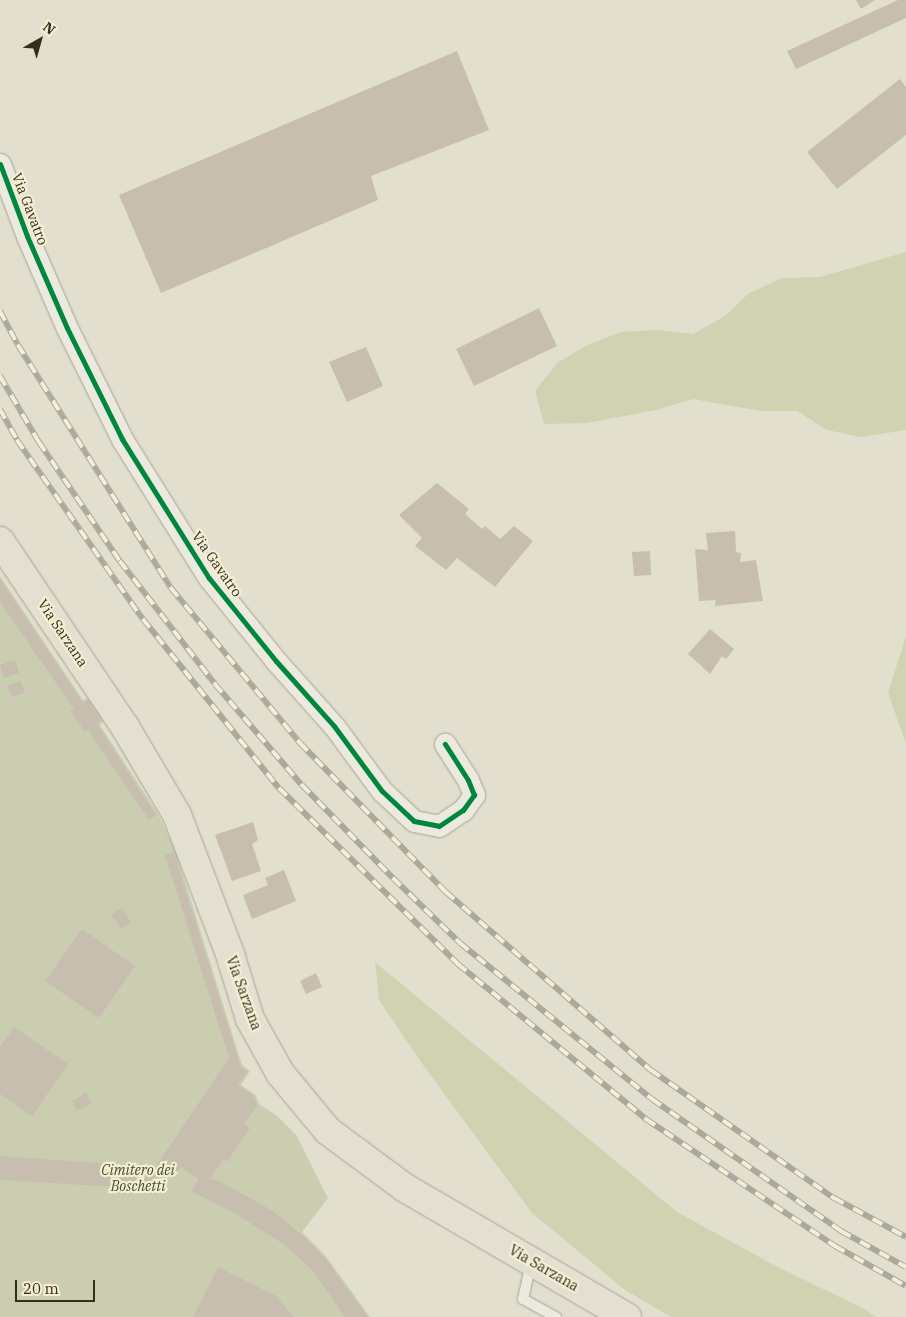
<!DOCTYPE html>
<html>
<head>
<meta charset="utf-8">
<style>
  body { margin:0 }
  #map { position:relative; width:906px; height:1317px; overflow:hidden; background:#e3dfce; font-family:"IBM Plex Serif",serif }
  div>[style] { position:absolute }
  .green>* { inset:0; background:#cfd3b1 }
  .cemetery>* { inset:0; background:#cacdb0 }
  .building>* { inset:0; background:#c7beaf }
  .roads { filter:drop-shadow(0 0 1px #a8a496) drop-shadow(0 0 1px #a8a496) }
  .service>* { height:10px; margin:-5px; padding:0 5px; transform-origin:5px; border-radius:5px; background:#ece9de }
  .minor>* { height:21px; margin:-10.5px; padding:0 10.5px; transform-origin:10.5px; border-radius:10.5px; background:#ece9de }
  .primary>* { height:28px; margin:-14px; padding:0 14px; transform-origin:14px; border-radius:14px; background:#e3dfd1 }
  .rail>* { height:5.5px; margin-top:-2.75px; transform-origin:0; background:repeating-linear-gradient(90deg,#f4eed4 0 11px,#aba89e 0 22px); box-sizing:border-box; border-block:1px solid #aba89e }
  .cycleway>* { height:5px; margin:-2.5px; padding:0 2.5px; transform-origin:2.5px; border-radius:2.5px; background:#00873e }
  span { translate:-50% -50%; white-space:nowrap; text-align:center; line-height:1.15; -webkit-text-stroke:4.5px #f4eed4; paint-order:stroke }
  .street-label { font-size:14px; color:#362d1f }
  .park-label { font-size:14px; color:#425227; font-style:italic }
  .north { position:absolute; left:15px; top:15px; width:50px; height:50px; -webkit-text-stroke:4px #f4eed4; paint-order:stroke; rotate:38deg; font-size:14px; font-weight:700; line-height:20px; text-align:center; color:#362d1f }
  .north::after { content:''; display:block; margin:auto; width:18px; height:22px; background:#362d1f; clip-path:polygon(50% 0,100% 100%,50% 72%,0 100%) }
  .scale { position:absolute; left:15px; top:1280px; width:80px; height:22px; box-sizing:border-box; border:2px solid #362d1f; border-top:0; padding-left:6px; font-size:15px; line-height:18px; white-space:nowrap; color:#362d1f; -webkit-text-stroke:4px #f4eed4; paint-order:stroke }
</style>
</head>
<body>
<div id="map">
  <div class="green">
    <div style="clip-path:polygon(906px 252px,906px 430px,861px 437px,827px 430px,797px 411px,761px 411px,693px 399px,656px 410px,587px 423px,544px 424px,535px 391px,557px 363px,587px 345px,621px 332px,657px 330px,693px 334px,725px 316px,749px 293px,783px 278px,820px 277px)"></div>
    <div style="clip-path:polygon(906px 636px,906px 743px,888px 693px)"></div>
    <div style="clip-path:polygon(375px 962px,677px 1212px,774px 1265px,864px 1309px,876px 1317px,671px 1317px,625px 1290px,532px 1213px,423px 1065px,379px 1000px)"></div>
  </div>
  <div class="cemetery">
    <div style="clip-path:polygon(0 576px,83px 700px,88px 698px,104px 721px,100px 725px,158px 814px,176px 852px,242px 1065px,250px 1071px,241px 1085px,256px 1095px,259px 1104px,276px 1115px,297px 1136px,328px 1198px,302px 1232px,325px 1255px,370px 1317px,0 1317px)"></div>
  </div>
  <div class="building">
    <div style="clip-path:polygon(856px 0,875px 0,861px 9px)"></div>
    <div style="clip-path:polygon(898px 0,906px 0,906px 18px,796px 69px,787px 51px)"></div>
    <div style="clip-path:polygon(457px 51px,489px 130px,371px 176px,378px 200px,161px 293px,119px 195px)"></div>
    <div style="clip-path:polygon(900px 79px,906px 87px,906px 135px,837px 189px,807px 152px)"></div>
    <div style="clip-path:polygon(539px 308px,557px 346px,474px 386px,456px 349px)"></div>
    <div style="clip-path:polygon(366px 347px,383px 386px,347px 402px,329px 362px)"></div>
    <div style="clip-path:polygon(437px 483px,469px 509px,465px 514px,482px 529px,485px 526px,500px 539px,514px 526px,533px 541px,495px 587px,457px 558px,446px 570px,415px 546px,422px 538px,399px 515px)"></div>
    <div style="clip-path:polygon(735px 531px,736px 552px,741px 553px,740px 562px,756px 560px,763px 601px,715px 606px,716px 600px,699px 601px,695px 549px,708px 550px,706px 533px)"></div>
    <div style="clip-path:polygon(650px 551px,651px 575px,634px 576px,632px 552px)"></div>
    <div style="clip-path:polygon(0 579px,83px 703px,87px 700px,101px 721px,97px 724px,156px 815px,149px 820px,88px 730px,85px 732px,83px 729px,70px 711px,74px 709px,0 602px)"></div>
    <div style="clip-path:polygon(710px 629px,734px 649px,726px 659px,722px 656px,710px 674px,688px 654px)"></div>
    <div style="clip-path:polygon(15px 660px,19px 673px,4px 678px,0 665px)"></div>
    <div style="clip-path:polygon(21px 681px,25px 693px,11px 697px,7px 685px)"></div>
    <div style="clip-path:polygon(253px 822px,258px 840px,252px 844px,261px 871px,232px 881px,215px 835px)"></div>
    <div style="clip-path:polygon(174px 853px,241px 1067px,248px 1072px,238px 1085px,254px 1096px,257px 1106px,244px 1124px,250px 1128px,227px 1162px,223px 1159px,210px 1179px,217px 1180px,273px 1211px,309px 1241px,326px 1259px,368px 1317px,345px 1317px,313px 1271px,285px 1245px,236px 1214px,191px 1191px,199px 1179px,181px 1167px,173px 1178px,156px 1166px,229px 1058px,165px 855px)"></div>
    <div style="clip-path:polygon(284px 870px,296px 901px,252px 919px,243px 895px,268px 885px,265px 878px)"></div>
    <div style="clip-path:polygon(122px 908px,131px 922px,121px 929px,111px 915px)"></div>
    <div style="clip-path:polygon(82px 929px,135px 966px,99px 1018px,45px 981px)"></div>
    <div style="clip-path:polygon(316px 973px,322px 987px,306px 994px,300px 981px)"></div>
    <div style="clip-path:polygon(14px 1027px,68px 1064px,32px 1116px,0 1094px,0 1047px)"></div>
    <div style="clip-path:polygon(86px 1093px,92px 1103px,77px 1111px,72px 1101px)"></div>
    <div style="clip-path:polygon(0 1156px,155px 1167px,154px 1189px,0 1180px)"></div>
    <div style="clip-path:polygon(218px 1267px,276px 1296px,294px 1317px,193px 1317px)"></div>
  </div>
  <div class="roads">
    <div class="service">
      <div style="left:531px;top:1264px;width:36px;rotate:103deg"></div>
      <div style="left:523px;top:1299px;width:38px;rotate:29deg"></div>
    </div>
    <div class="minor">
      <div style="left:0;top:164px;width:77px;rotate:69.4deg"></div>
      <div style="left:27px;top:236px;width:100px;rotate:66.5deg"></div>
      <div style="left:67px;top:328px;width:124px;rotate:63.6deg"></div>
      <div style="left:122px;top:439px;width:164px;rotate:58deg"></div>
      <div style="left:209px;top:578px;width:107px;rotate:51.1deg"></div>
      <div style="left:276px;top:661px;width:87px;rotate:48.3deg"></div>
      <div style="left:334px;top:726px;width:81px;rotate:53.6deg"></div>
      <div style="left:382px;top:791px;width:44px;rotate:43.2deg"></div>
      <div style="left:414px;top:821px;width:25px;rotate:11deg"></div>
      <div style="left:439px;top:826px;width:29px;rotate:-34deg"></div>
      <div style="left:463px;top:810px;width:19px;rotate:-54deg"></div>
      <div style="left:474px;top:795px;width:16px;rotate:-112deg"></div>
      <div style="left:468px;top:780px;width:43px;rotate:-122.6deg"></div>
    </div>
    <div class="primary">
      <div style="left:0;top:541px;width:224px;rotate:56.1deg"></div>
      <div style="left:125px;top:727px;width:102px;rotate:59.4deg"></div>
      <div style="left:177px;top:815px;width:149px;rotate:69.1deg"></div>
      <div style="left:230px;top:954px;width:68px;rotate:72.9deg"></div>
      <div style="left:250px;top:1019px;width:62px;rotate:60.9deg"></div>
      <div style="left:280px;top:1073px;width:75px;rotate:50.4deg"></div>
      <div style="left:328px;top:1131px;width:96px;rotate:36.5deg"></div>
      <div style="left:405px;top:1188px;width:257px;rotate:30.2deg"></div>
    </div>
  </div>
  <div class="rail">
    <div style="left:0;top:311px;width:38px;rotate:62deg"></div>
    <div style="left:18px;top:345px;width:287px;rotate:57.8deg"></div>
    <div style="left:171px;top:588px;width:202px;rotate:50.2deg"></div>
    <div style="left:300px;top:743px;width:209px;rotate:45.6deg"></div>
    <div style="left:446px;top:892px;width:271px;rotate:41deg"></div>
    <div style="left:651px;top:1070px;width:223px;rotate:35deg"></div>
    <div style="left:834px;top:1198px;width:82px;rotate:28.4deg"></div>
    <div style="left:0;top:376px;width:77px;rotate:59.4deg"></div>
    <div style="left:39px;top:442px;width:144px;rotate:55.8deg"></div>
    <div style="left:120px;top:561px;width:155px;rotate:52.3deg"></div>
    <div style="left:215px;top:684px;width:133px;rotate:49.3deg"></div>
    <div style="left:302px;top:785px;width:130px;rotate:45.6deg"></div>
    <div style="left:393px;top:878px;width:93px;rotate:44.1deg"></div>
    <div style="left:460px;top:943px;width:247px;rotate:39.1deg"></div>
    <div style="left:652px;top:1099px;width:231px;rotate:34.9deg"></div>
    <div style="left:841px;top:1231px;width:74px;rotate:29deg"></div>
    <div style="left:0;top:409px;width:35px;rotate:61deg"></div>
    <div style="left:17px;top:440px;width:219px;rotate:54.9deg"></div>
    <div style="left:143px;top:619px;width:217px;rotate:51.2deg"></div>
    <div style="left:279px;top:788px;width:251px;rotate:44.5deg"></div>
    <div style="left:458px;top:964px;width:244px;rotate:39.5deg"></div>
    <div style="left:646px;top:1119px;width:228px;rotate:33.9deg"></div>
    <div style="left:835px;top:1246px;width:81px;rotate:29.4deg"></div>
  </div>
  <div class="cycleway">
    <div style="left:0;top:164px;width:77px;rotate:69.4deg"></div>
    <div style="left:27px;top:236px;width:100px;rotate:66.5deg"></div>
    <div style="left:67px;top:328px;width:124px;rotate:63.6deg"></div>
    <div style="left:122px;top:439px;width:164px;rotate:58deg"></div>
    <div style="left:209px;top:578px;width:107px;rotate:51.1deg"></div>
    <div style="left:276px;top:661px;width:87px;rotate:48.3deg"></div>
    <div style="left:334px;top:726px;width:81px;rotate:53.6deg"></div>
    <div style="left:382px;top:791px;width:44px;rotate:43.2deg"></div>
    <div style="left:414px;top:821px;width:25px;rotate:11deg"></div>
    <div style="left:439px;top:826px;width:29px;rotate:-34deg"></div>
    <div style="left:463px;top:810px;width:19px;rotate:-54deg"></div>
    <div style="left:474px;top:795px;width:16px;rotate:-112deg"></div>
    <div style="left:468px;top:780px;width:43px;rotate:-122.6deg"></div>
  </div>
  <div class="street-label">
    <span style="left:30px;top:209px;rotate:69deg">Via Gavatro</span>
    <span style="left:217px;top:564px;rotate:55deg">Via Gavatro</span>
    <span style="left:63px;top:633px;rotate:56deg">Via Sarzana</span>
    <span style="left:244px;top:993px;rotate:70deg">Via Sarzana</span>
    <span style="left:544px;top:1268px;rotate:30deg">Via Sarzana</span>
  </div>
  <div class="park-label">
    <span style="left:138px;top:1178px">Cimitero dei<br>Boschetti</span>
  </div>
  <div class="north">N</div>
  <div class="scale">20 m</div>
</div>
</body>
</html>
